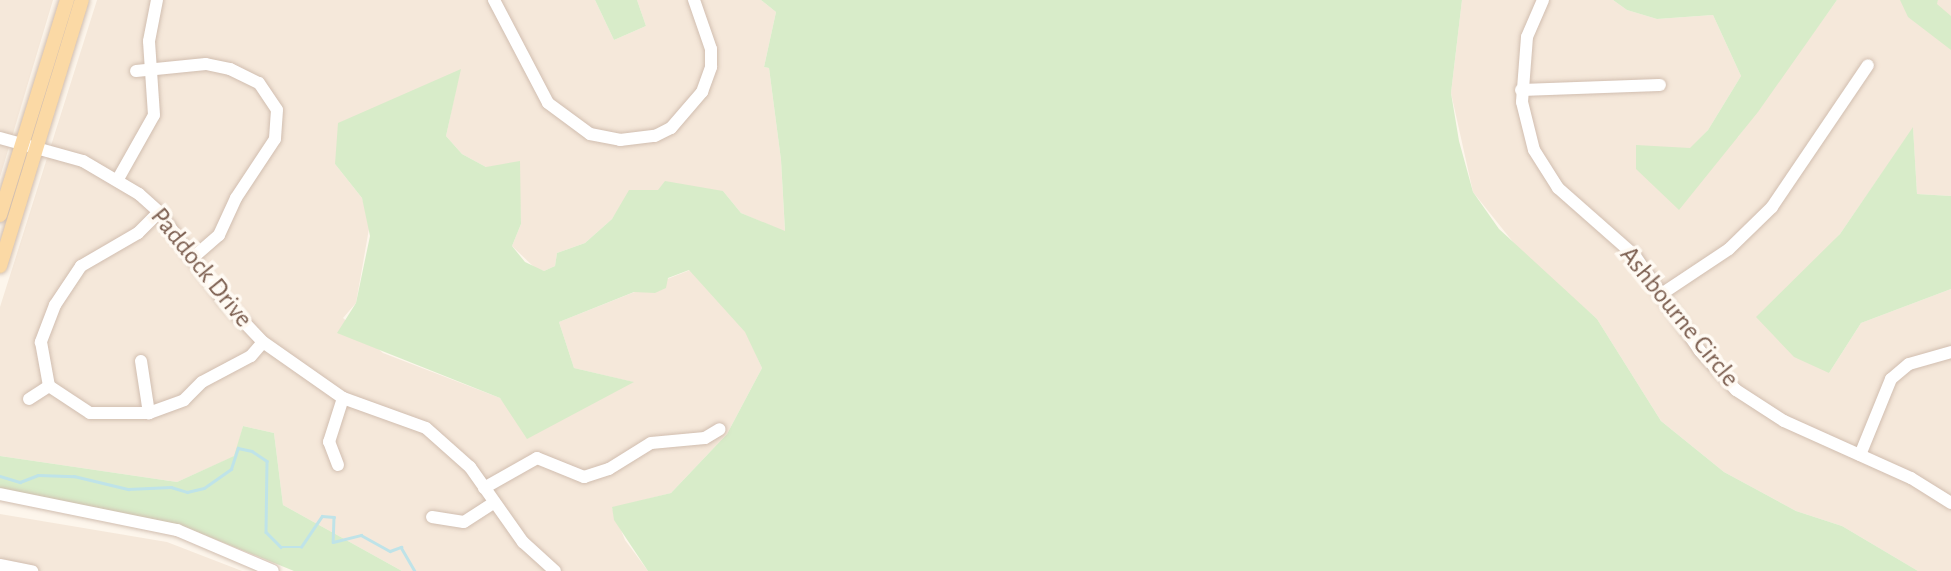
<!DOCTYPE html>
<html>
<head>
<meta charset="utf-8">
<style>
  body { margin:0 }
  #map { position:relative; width:1951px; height:571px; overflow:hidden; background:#fdf6ec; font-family:"Alegreya Sans",sans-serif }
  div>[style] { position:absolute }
  .residential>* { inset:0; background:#f5e8da }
  .green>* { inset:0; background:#d8ecc9 }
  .stream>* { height:2.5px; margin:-1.25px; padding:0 1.25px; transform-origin:1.25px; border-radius:1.25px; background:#bfe3e8 }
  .roads { filter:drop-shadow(0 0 2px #d1beb0) drop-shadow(0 0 2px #d1beb0) }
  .minor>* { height:12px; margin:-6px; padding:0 6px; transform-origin:6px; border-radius:6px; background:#fff }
  .major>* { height:14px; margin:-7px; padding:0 7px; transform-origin:7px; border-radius:7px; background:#fbd9a5 }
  span { translate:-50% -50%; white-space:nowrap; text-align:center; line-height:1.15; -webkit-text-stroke:7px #fffaf3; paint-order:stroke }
  .street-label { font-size:26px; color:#7a5c4d }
</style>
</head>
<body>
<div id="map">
  <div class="residential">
    <div style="clip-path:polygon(0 0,53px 0,0 177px)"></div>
    <div style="clip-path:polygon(97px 0,595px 0,614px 40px,646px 26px,637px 0,761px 0,776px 12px,764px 67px,769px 68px,781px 160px,785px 232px,741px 213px,723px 191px,658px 190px,627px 197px,612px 219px,585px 243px,557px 253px,555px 266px,544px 271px,535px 268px,512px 246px,521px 224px,518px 167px,486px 167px,462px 154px,446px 136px,460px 70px,335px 164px,362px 198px,370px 223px,356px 303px,343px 318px,383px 353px,500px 398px,515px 417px,633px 382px,574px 368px,559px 322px,690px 270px,746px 332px,762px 368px,727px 434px,671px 493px,612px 508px,625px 540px,648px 571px,402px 571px,283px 505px,274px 433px,243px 426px,235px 456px,177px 482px,0 456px,0 307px)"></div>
    <div style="clip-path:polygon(1462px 0,1613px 0,1627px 10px,1657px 19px,1713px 15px,1741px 76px,1708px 130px,1690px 149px,1637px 146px,1636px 169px,1738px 137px,1837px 0,1917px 0,1931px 17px,1938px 0,1951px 0,1951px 196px,1917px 194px,1913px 128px,1840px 234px,1802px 276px,1829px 373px,1861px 323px,1951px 289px,1951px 571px,1918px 571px,1842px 526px,1796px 511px,1724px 472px,1661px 421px,1597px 319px,1521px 252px,1473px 192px,1451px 93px)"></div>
    <div style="clip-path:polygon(0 514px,167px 542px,242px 571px,0 571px)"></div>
  </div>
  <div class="green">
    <div style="clip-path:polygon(595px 0,637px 0,646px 26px,614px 40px)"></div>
    <div style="clip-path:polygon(761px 0,1462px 0,1451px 93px,1459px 141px,1473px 192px,1499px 229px,1597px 319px,1661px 421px,1724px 472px,1796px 511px,1842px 526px,1918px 571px,648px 571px,614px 520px,612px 507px,671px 493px,727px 434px,762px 368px,745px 332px,689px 270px,668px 278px,666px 288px,655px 293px,634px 292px,559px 322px,574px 368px,634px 382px,527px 439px,500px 398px,337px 333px,356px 303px,370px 236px,362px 198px,335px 164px,338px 123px,461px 69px,446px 136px,462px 154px,486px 167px,520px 161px,521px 224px,512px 246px,525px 262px,544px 271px,555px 266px,557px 253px,585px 243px,612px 219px,629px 190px,658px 190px,665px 181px,723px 191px,741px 213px,785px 231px,781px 160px,769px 68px,764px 67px,776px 12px)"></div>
    <div style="clip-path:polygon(1613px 0,1837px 0,1758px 112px,1679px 210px,1636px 169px,1636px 145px,1690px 148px,1708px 130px,1741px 76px,1713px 15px,1657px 19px,1627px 10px)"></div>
    <div style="clip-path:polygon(1900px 0,1938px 0,1937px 4px,1951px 16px,1951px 50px,1908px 17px)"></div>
    <div style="clip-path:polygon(1913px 127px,1917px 194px,1951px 196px,1951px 289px,1861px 323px,1829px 373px,1794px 357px,1756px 317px,1840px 234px)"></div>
    <div style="clip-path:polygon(243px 426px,274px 433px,283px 505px,402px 571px,294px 571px,185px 527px,0 489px,0 456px,177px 482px,234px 456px)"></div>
  </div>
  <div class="stream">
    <div style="left:0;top:476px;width:21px;rotate:17deg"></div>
    <div style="left:20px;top:482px;width:19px;rotate:-21deg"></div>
    <div style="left:38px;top:475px;width:36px;rotate:2deg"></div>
    <div style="left:74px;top:476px;width:56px;rotate:13.5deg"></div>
    <div style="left:128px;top:489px;width:43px;rotate:-2.7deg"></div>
    <div style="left:171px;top:487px;width:17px;rotate:17deg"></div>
    <div style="left:187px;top:492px;width:17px;rotate:-13deg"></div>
    <div style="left:204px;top:488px;width:33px;rotate:-35deg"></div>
    <div style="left:231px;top:469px;width:22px;rotate:-72deg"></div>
    <div style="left:238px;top:448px;width:14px;rotate:12deg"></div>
    <div style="left:252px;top:451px;width:18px;rotate:34deg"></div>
    <div style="left:267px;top:461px;width:71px;rotate:90.8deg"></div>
    <div style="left:266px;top:532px;width:21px;rotate:45deg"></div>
    <div style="left:281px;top:547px;width:20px"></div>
    <div style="left:301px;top:547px;width:37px;rotate:-56deg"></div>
    <div style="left:322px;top:516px;width:12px;rotate:5deg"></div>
    <div style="left:334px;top:517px;width:25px;rotate:92deg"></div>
    <div style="left:333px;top:542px;width:29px;rotate:-14deg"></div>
    <div style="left:361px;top:535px;width:33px;rotate:29deg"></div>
    <div style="left:390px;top:551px;width:12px;rotate:-20deg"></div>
    <div style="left:401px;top:547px;width:28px;rotate:60deg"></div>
  </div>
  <div class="roads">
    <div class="minor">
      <div style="left:494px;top:0;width:116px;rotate:62.3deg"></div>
      <div style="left:548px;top:103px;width:52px;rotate:36.4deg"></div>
      <div style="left:590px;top:134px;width:31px;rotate:11deg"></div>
      <div style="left:620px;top:140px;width:35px;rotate:-7deg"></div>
      <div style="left:655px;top:136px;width:18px;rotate:-27deg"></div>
      <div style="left:671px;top:128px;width:48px;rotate:-49.3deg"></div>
      <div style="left:702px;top:92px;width:27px;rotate:-70deg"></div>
      <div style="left:711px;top:67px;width:18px;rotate:-90deg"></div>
      <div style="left:711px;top:49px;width:52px;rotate:-109.1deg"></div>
      <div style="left:1543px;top:0;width:40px;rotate:113.4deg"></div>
      <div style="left:1527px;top:37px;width:65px;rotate:94.4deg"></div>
      <div style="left:1522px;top:102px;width:49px;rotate:76deg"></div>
      <div style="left:1534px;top:150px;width:45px;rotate:57.7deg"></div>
      <div style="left:1558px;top:188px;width:103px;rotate:41.4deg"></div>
      <div style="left:1635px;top:256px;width:115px;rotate:55.6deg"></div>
      <div style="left:1700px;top:351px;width:53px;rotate:47.3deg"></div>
      <div style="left:1736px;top:390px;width:57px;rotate:32.9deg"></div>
      <div style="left:1784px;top:421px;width:139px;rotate:24.2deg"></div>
      <div style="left:1911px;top:478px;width:47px;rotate:32deg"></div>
      <div style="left:136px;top:71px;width:70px;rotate:-5.7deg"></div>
      <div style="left:206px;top:64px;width:25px;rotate:12deg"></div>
      <div style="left:230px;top:69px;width:32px;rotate:26deg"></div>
      <div style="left:259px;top:83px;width:32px;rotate:56deg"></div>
      <div style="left:277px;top:110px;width:29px;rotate:94deg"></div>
      <div style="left:275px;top:139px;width:71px;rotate:123.5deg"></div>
      <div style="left:236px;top:198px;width:41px;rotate:114.7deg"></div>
      <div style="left:219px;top:235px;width:35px;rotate:139deg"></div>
      <div style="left:1521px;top:90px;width:139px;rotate:-2.1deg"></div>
      <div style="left:0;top:138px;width:86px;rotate:15.5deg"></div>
      <div style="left:83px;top:161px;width:65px;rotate:30.5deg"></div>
      <div style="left:139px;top:194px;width:27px;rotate:42deg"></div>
      <div style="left:159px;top:212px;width:110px;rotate:53.9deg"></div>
      <div style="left:224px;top:301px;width:57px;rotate:46.4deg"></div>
      <div style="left:263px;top:342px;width:98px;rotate:35deg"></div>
      <div style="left:343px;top:398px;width:88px;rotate:19.9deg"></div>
      <div style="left:426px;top:428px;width:59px;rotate:41.6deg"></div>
      <div style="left:470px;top:467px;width:92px;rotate:54.8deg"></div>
      <div style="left:523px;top:542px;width:43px;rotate:42.2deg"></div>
      <div style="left:118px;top:179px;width:73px;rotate:-60.6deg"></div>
      <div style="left:154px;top:115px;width:74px;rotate:-93.9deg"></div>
      <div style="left:149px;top:41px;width:42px;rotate:-79deg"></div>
      <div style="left:159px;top:212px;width:30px;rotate:135deg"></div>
      <div style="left:138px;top:233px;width:66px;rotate:149.9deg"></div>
      <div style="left:81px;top:266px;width:47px;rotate:123.7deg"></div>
      <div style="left:55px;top:305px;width:40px;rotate:111deg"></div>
      <div style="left:41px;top:342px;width:45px;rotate:79.7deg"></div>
      <div style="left:49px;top:386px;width:49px;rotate:33.4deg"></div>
      <div style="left:90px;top:413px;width:59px"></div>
      <div style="left:149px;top:413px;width:37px;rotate:-20deg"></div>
      <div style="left:184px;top:400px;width:25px;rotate:-45deg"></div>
      <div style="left:202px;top:382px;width:55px;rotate:-28deg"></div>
      <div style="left:251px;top:356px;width:18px;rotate:-49deg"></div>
      <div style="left:1663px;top:293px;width:79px;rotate:-33.7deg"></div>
      <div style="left:1729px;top:249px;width:60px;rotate:-44.3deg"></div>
      <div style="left:1772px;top:207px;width:171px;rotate:-55.9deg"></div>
      <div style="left:141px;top:361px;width:53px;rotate:81.3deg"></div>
      <div style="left:29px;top:399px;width:24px;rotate:-33deg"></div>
      <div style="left:1860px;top:455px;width:82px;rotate:-67.8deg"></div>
      <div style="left:1891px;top:379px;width:23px;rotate:-40deg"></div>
      <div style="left:1909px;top:364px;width:44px;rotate:-15.9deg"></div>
      <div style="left:338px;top:465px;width:25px;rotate:-111deg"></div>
      <div style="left:329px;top:442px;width:46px;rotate:-72.3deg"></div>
      <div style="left:484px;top:488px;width:61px;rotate:-29.5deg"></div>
      <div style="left:537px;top:458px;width:51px;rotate:22deg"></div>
      <div style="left:584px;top:477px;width:26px;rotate:-18deg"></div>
      <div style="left:609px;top:469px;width:49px;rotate:-31.8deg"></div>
      <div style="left:651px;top:443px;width:54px;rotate:-5.3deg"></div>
      <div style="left:705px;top:438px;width:17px;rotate:-31deg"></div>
      <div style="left:0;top:494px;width:181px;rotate:11.5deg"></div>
      <div style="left:177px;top:530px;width:104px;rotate:23.1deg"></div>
      <div style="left:432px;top:517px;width:32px;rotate:9deg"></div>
      <div style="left:464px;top:522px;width:35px;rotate:-33deg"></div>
      <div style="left:0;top:565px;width:33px;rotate:11deg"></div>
    </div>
    <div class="major">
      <div style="left:0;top:215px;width:225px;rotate:-72.7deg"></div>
      <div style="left:0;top:266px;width:278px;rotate:-72.9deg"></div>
    </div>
  </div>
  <div class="street-label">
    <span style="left:201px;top:268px;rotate:51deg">Paddock Drive</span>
    <span style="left:1679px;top:317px;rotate:51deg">Ashbourne Circle</span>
  </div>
</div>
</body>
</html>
